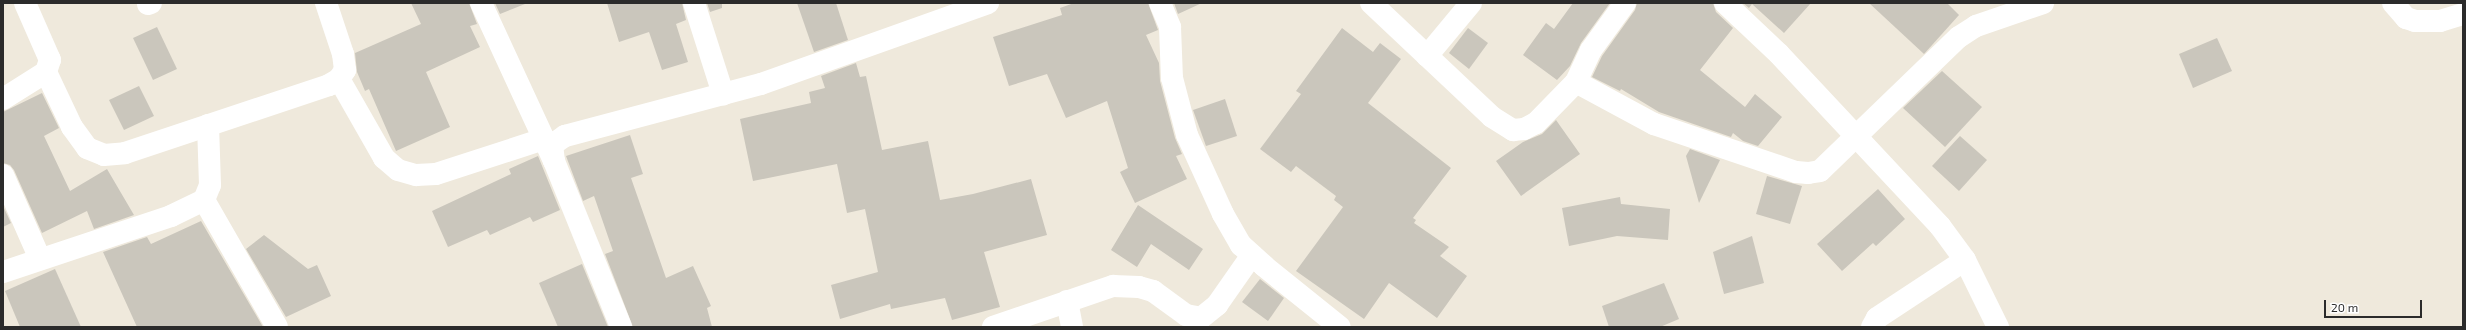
<!DOCTYPE html>
<html>
<head>
<meta charset="utf-8">
<style>
  body { margin:0 }
  #map { position:relative; width:2466px; height:330px; overflow:hidden; background:#efe9dc; font-family:"Exo 2",sans-serif }
  div>[style] { position:absolute }
  .building>* { inset:0; background:#cac6bc }
  .minor>* { height:22px; margin:-11px; padding:0 11px; transform-origin:11px; border-radius:11px; background:#fff }
  span { translate:-50% -50%; white-space:nowrap; text-align:center; line-height:1.15; -webkit-text-stroke:4px #fff; paint-order:stroke }
  .frame { position:absolute; inset:0; border:4px solid #2b2b2b; pointer-events:none }
  .scale { position:absolute; left:2324px; top:300px; width:98px; height:18px; box-sizing:border-box; border:2px solid #2b2b2b; border-top:0; padding-left:5px; font-size:12px; line-height:14px; white-space:nowrap; color:#2b2b2b; -webkit-text-stroke:3px #fff; paint-order:stroke }
</style>
</head>
<body>
<div id="map">
  <div class="building">
    <div style="clip-path:polygon(411px 3px,469px 3px,477px 24px,470px 26px,480px 47px,426px 72px,450px 127px,396px 151px,369px 89px,365px 91px,357px 72px,355px 53px,421px 24px)"></div>
    <div style="clip-path:polygon(495px 3px,525px 3px,525px 4px,500px 14px)"></div>
    <div style="clip-path:polygon(607px 3px,682px 3px,686px 20px,676px 24px,688px 62px,662px 70px,649px 32px,619px 42px)"></div>
    <div style="clip-path:polygon(707px 3px,722px 3px,722px 8px,710px 12px)"></div>
    <div style="clip-path:polygon(797px 3px,836px 3px,848px 40px,814px 52px)"></div>
    <div style="clip-path:polygon(1074px 3px,1148px 3px,1158px 30px,1146px 35px,1159px 63px,1160px 81px,1175px 138px,1182px 154px,1176px 156px,1187px 179px,1135px 203px,1120px 172px,1128px 168px,1107px 101px,1066px 118px,1047px 74px,1009px 86px,993px 37px,1062px 15px,1060px 8px)"></div>
    <div style="clip-path:polygon(1174px 3px,1202px 3px,1178px 14px)"></div>
    <div style="clip-path:polygon(1573px 3px,1610px 3px,1581px 43px,1570px 66px,1557px 80px,1523px 55px,1546px 23px,1554px 29px)"></div>
    <div style="clip-path:polygon(1637px 3px,1713px 3px,1716px 12px,1733px 28px,1700px 70px,1745px 107px,1755px 94px,1782px 117px,1758px 146px,1743px 141px,1733px 133px,1731px 137px,1659px 112px,1621px 89px,1620px 91px,1592px 77px,1602px 56px,1635px 10px)"></div>
    <div style="clip-path:polygon(1743px 3px,1811px 3px,1784px 33px,1752px 4px,1749px 8px)"></div>
    <div style="clip-path:polygon(1869px 3px,1947px 3px,1959px 15px,1924px 54px)"></div>
    <div style="clip-path:polygon(157px 27px,177px 69px,153px 80px,133px 38px)"></div>
    <div style="clip-path:polygon(1342px 28px,1373px 52px,1380px 43px,1401px 59px,1368px 103px,1451px 168px,1413px 218px,1416px 220px,1414px 223px,1449px 247px,1440px 256px,1467px 276px,1437px 318px,1389px 283px,1364px 319px,1296px 271px,1343px 207px,1334px 200px,1336px 196px,1296px 166px,1291px 172px,1260px 149px,1301px 94px,1296px 91px)"></div>
    <div style="clip-path:polygon(1468px 28px,1488px 43px,1469px 69px,1449px 53px)"></div>
    <div style="clip-path:polygon(2217px 38px,2232px 71px,2193px 88px,2179px 54px)"></div>
    <div style="clip-path:polygon(856px 63px,860px 77px,866px 76px,882px 150px,928px 141px,940px 200px,973px 194px,1031px 179px,1047px 235px,984px 252px,1000px 307px,952px 320px,945px 298px,891px 309px,890px 304px,840px 319px,831px 285px,878px 272px,865px 209px,847px 213px,837px 164px,753px 181px,740px 119px,811px 103px,809px 92px,825px 88px,821px 76px)"></div>
    <div style="clip-path:polygon(1942px 71px,1982px 107px,1945px 147px,1903px 108px)"></div>
    <div style="clip-path:polygon(139px 86px,154px 116px,124px 130px,109px 100px)"></div>
    <div style="clip-path:polygon(42px 93px,59px 128px,44px 136px,70px 191px,107px 169px,134px 215px,94px 229px,87px 211px,42px 233px,14px 170px,10px 165px,3px 163px,3px 112px)"></div>
    <div style="clip-path:polygon(1225px 99px,1237px 136px,1206px 146px,1193px 110px)"></div>
    <div style="clip-path:polygon(1556px 120px,1580px 154px,1521px 196px,1496px 161px,1523px 142px,1542px 134px)"></div>
    <div style="clip-path:polygon(630px 135px,643px 174px,631px 178px,666px 278px,693px 266px,711px 306px,707px 308px,712px 327px,633px 327px,605px 254px,613px 251px,594px 196px,583px 201px,566px 156px)"></div>
    <div style="clip-path:polygon(1960px 136px,1987px 160px,1959px 191px,1932px 166px)"></div>
    <div style="clip-path:polygon(1690px 149px,1720px 160px,1699px 203px,1686px 156px)"></div>
    <div style="clip-path:polygon(538px 156px,560px 210px,533px 222px,530px 217px,490px 235px,487px 230px,448px 247px,432px 211px,511px 174px,509px 169px)"></div>
    <div style="clip-path:polygon(1767px 176px,1802px 186px,1790px 224px,1756px 214px)"></div>
    <div style="clip-path:polygon(1878px 189px,1905px 219px,1876px 246px,1873px 243px,1842px 271px,1817px 244px)"></div>
    <div style="clip-path:polygon(1620px 197px,1621px 204px,1670px 209px,1668px 240px,1617px 236px,1569px 246px,1562px 208px)"></div>
    <div style="clip-path:polygon(1138px 205px,1203px 249px,1189px 270px,1151px 244px,1137px 267px,1111px 250px)"></div>
    <div style="clip-path:polygon(3px 206px,11px 223px,3px 227px)"></div>
    <div style="clip-path:polygon(201px 221px,263px 327px,137px 327px,103px 252px,147px 237px,151px 244px)"></div>
    <div style="clip-path:polygon(264px 235px,308px 269px,317px 265px,331px 296px,286px 317px,246px 249px)"></div>
    <div style="clip-path:polygon(1752px 236px,1764px 283px,1724px 294px,1713px 252px)"></div>
    <div style="clip-path:polygon(582px 264px,608px 327px,558px 327px,539px 283px)"></div>
    <div style="clip-path:polygon(55px 269px,81px 327px,20px 327px,5px 291px)"></div>
    <div style="clip-path:polygon(1260px 279px,1284px 298px,1268px 321px,1242px 302px)"></div>
    <div style="clip-path:polygon(1664px 283px,1679px 319px,1660px 327px,1609px 327px,1602px 306px)"></div>
  </div>
  <div class="minor">
    <div style="left:481px;top:3px;width:174px;rotate:65.2deg"></div>
    <div style="left:554px;top:161px;width:179px;rotate:68deg"></div>
    <div style="left:694px;top:3px;width:96px;rotate:72.3deg"></div>
    <div style="left:1160px;top:3px;width:26px;rotate:67deg"></div>
    <div style="left:1170px;top:27px;width:51px;rotate:87.8deg"></div>
    <div style="left:1172px;top:78px;width:59px;rotate:75.3deg"></div>
    <div style="left:1187px;top:135px;width:87px;rotate:65.5deg"></div>
    <div style="left:1223px;top:214px;width:36px;rotate:60deg"></div>
    <div style="left:1241px;top:245px;width:31px;rotate:42deg"></div>
    <div style="left:1264px;top:266px;width:97px;rotate:38.8deg"></div>
    <div style="left:1371px;top:3px;width:166px;rotate:43.3deg"></div>
    <div style="left:1492px;top:117px;width:25px;rotate:32deg"></div>
    <div style="left:1513px;top:130px;width:11px;rotate:-5deg"></div>
    <div style="left:1524px;top:129px;width:13px;rotate:-27deg"></div>
    <div style="left:1536px;top:123px;width:57px;rotate:-45.7deg"></div>
    <div style="left:1576px;top:82px;width:35px;rotate:-65deg"></div>
    <div style="left:1591px;top:50px;width:58px;rotate:-54.1deg"></div>
    <div style="left:1725px;top:3px;width:74px;rotate:43.4deg"></div>
    <div style="left:1779px;top:54px;width:236px;rotate:46.9deg"></div>
    <div style="left:1940px;top:226px;width:42px;rotate:53.7deg"></div>
    <div style="left:1965px;top:260px;width:75px;rotate:63.8deg"></div>
    <div style="left:2393px;top:3px;width:20px;rotate:49deg"></div>
    <div style="left:2406px;top:18px;width:9px;rotate:18deg"></div>
    <div style="left:2415px;top:21px;width:25px"></div>
    <div style="left:2440px;top:21px;width:24px;rotate:-17deg"></div>
    <div style="left:148px;top:4px;width:3px;rotate:-18deg"></div>
    <div style="left:1427px;top:56px;width:69px;rotate:-50.3deg"></div>
    <div style="left:46px;top:72px;width:61px;rotate:64.7deg"></div>
    <div style="left:72px;top:127px;width:26px;rotate:54deg"></div>
    <div style="left:87px;top:148px;width:18px;rotate:22deg"></div>
    <div style="left:104px;top:155px;width:21px;rotate:-5deg"></div>
    <div style="left:125px;top:153px;width:215px;rotate:-18.4deg"></div>
    <div style="left:329px;top:85px;width:12px;rotate:-31deg"></div>
    <div style="left:339px;top:79px;width:11px;rotate:-56deg"></div>
    <div style="left:345px;top:70px;width:16px;rotate:-97deg"></div>
    <div style="left:343px;top:54px;width:54px;rotate:-108.4deg"></div>
    <div style="left:339px;top:79px;width:91px;rotate:60.3deg"></div>
    <div style="left:384px;top:158px;width:18px;rotate:41deg"></div>
    <div style="left:398px;top:170px;width:19px;rotate:16deg"></div>
    <div style="left:416px;top:175px;width:20px;rotate:-3deg"></div>
    <div style="left:436px;top:174px;width:114px;rotate:-18deg"></div>
    <div style="left:1576px;top:82px;width:89px;rotate:28.3deg"></div>
    <div style="left:1654px;top:124px;width:150px;rotate:18.7deg"></div>
    <div style="left:1796px;top:172px;width:12px;rotate:5deg"></div>
    <div style="left:1808px;top:173px;width:12px;rotate:-9deg"></div>
    <div style="left:1820px;top:171px;width:193px;rotate:-44deg"></div>
    <div style="left:1959px;top:37px;width:20px;rotate:-33deg"></div>
    <div style="left:1976px;top:26px;width:71px;rotate:-18.9deg"></div>
    <div style="left:3px;top:99px;width:51px;rotate:-32.1deg"></div>
    <div style="left:46px;top:72px;width:13px;rotate:-72deg"></div>
    <div style="left:50px;top:60px;width:62px;rotate:-113.7deg"></div>
    <div style="left:554px;top:161px;width:16px;rotate:-97deg"></div>
    <div style="left:552px;top:145px;width:16px;rotate:-35deg"></div>
    <div style="left:565px;top:136px;width:203px;rotate:-14.9deg"></div>
    <div style="left:761px;top:84px;width:241px;rotate:-19.6deg"></div>
    <div style="left:3px;top:175px;width:92px;rotate:66.2deg"></div>
    <div style="left:204px;top:200px;width:146px;rotate:60.1deg"></div>
    <div style="left:3px;top:272px;width:177px;rotate:-18.4deg"></div>
    <div style="left:171px;top:216px;width:37px;rotate:-26deg"></div>
    <div style="left:204px;top:200px;width:16px;rotate:-68deg"></div>
    <div style="left:210px;top:185px;width:60px;rotate:-91.9deg"></div>
    <div style="left:1067px;top:301px;width:26px;rotate:79deg"></div>
    <div style="left:993px;top:327px;width:127px;rotate:-18.9deg"></div>
    <div style="left:1113px;top:286px;width:26px;rotate:2deg"></div>
    <div style="left:1139px;top:287px;width:15px;rotate:16deg"></div>
    <div style="left:1153px;top:291px;width:41px;rotate:36deg"></div>
    <div style="left:1186px;top:315px;width:15px;rotate:11deg"></div>
    <div style="left:1201px;top:318px;width:21px;rotate:-39deg"></div>
    <div style="left:1217px;top:305px;width:61px;rotate:-55deg"></div>
    <div style="left:1872px;top:327px;width:10px;rotate:-61deg"></div>
    <div style="left:1877px;top:318px;width:105px;rotate:-33.4deg"></div>
  </div>
  <div class="frame"></div>
  <div class="scale">20 m</div>
</div>
</body>
</html>
